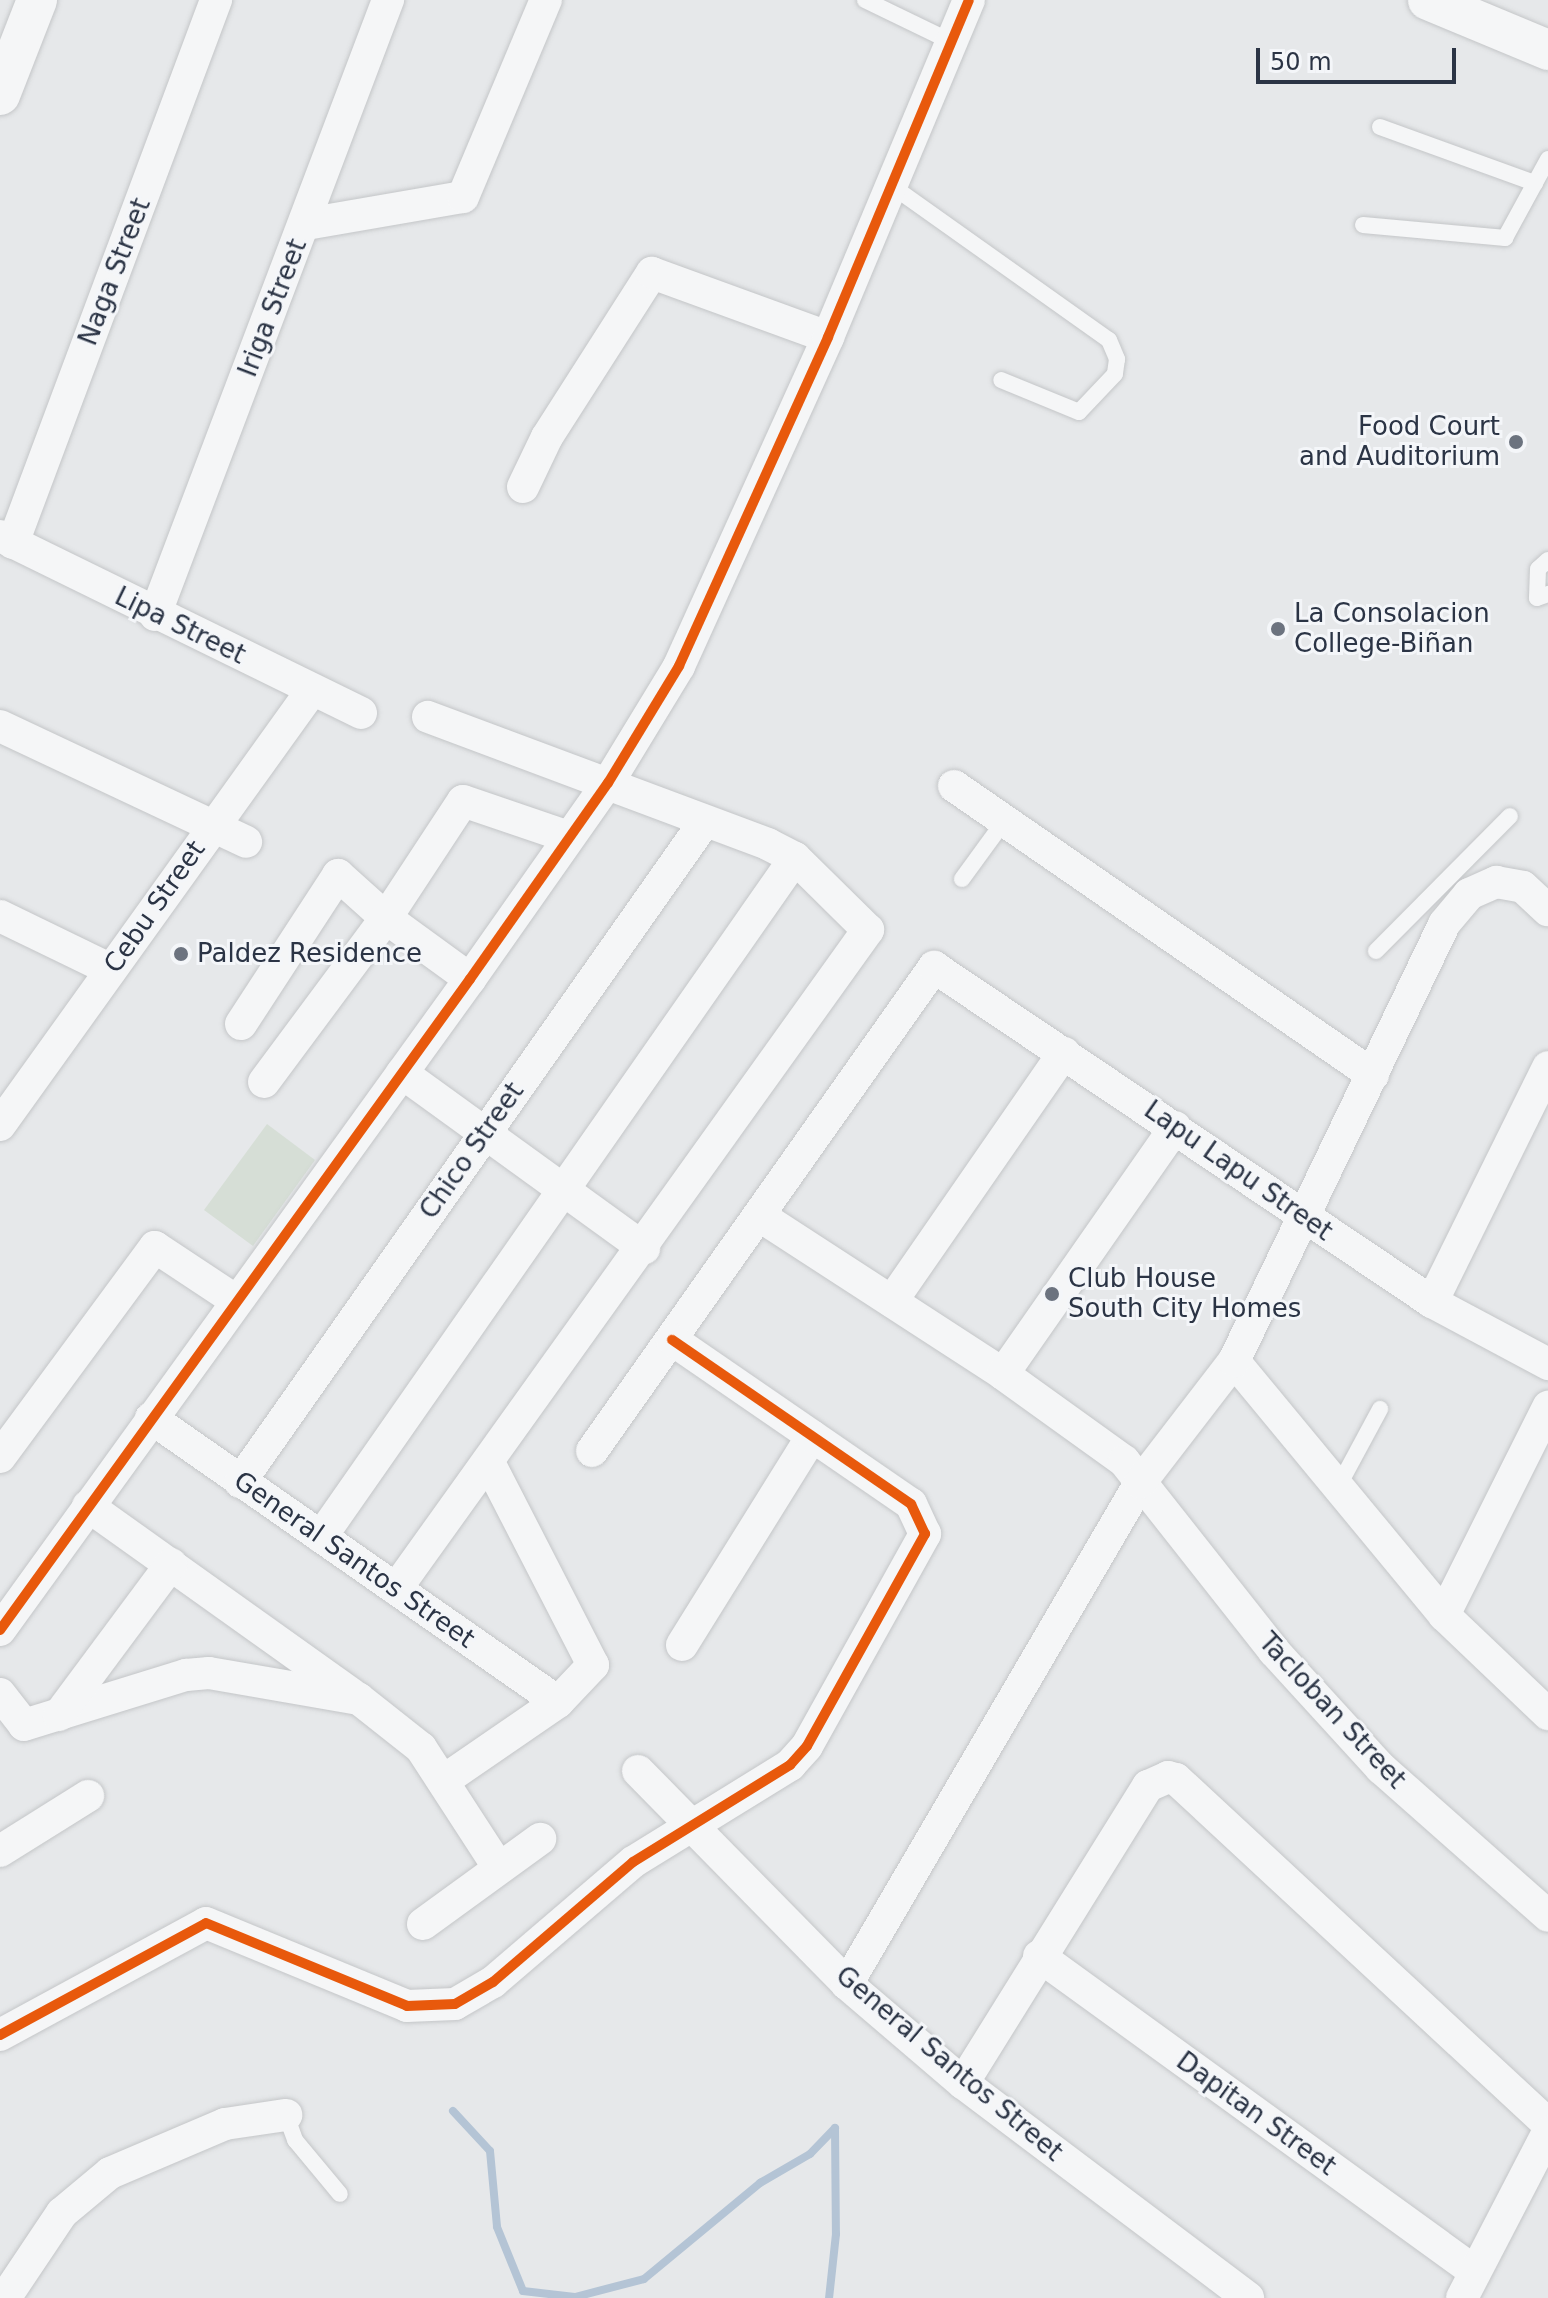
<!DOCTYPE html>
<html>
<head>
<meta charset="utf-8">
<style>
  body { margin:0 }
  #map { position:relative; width:1548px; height:2298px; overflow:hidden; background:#e6e8ea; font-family:"DejaVu Sans",sans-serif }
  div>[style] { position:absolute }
  .green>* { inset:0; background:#d6ded6 }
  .stream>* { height:8px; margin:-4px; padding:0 4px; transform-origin:4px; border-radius:4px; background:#b4c4d5 }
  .roads { filter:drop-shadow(0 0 2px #c4c6c8) drop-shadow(0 0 2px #c4c6c8) }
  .service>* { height:16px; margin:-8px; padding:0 8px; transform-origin:8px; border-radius:8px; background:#f5f6f7 }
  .minor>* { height:32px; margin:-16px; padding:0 16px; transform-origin:16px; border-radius:16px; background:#f5f6f7 }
  .tertiary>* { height:40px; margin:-20px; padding:0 20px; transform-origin:20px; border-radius:20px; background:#f5f6f7 }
  .cycleway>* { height:10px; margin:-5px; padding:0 5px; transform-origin:5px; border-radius:5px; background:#e8590c }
  .dots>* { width:22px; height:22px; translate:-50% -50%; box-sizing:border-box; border:4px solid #f4f6f9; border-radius:50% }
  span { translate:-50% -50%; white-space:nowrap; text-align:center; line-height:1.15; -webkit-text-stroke:6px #f4f6f9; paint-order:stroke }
  .street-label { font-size:26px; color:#2b3445 }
  .poi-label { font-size:26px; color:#2b3445 }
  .right { translate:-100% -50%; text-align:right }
  .left { translate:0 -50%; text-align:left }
  .scale { position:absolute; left:1256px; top:48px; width:200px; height:36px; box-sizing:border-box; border:4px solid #2b3445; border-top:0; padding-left:10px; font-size:24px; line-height:28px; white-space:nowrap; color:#2b3445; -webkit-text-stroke:6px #f4f6f9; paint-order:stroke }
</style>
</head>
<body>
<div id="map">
  <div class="green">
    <div style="clip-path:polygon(267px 1124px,315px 1160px,253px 1246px,204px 1210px)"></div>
  </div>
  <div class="stream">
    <div style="left:453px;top:2111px;width:54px;rotate:47.2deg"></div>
    <div style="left:490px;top:2151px;width:76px;rotate:84.7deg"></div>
    <div style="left:497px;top:2227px;width:69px;rotate:67.9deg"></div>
    <div style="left:523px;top:2291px;width:52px;rotate:6.6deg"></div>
    <div style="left:575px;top:2297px;width:71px;rotate:-14.6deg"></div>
    <div style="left:644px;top:2279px;width:151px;rotate:-39.6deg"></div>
    <div style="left:760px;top:2183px;width:58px;rotate:-30.1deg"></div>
    <div style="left:810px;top:2154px;width:36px;rotate:-46deg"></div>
    <div style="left:835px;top:2128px;width:106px;rotate:89.5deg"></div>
    <div style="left:836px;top:2234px;width:64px;rotate:96.2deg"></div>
  </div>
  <div class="roads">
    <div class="service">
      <div style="left:865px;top:0;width:97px;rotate:25.8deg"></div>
      <div style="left:1380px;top:127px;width:165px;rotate:19.9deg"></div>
      <div style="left:892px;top:186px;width:266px;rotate:35.4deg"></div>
      <div style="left:1109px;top:340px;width:21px;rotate:67deg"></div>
      <div style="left:1117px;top:359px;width:15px;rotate:98deg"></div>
      <div style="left:1115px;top:374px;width:52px;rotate:133.5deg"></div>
      <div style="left:1079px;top:412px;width:84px;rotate:-157.7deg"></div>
      <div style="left:1363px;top:225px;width:143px;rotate:5.2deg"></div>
      <div style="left:1505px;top:238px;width:90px;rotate:-61.4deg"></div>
      <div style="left:1548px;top:560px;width:13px;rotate:138deg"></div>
      <div style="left:1538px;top:569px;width:29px;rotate:92deg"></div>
      <div style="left:1537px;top:598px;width:12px;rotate:-20deg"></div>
      <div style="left:962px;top:879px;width:73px;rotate:-53.9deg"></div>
      <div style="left:1376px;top:951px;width:190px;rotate:-45.2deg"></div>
      <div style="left:1337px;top:1489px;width:91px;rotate:-61.7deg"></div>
      <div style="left:286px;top:2115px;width:27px;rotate:70deg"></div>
      <div style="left:295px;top:2140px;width:70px;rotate:50.2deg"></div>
    </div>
    <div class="minor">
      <div style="left:306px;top:224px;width:159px;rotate:-9.8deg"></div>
      <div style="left:463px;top:197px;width:214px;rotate:-67.2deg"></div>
      <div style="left:523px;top:487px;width:55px;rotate:-64.4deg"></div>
      <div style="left:547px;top:437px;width:195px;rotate:-57.4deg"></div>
      <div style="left:652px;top:273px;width:187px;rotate:20deg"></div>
      <div style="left:0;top:536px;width:402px;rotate:26.1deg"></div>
      <div style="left:13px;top:543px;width:580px;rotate:-69.5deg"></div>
      <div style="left:155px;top:615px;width:658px;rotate:-69.25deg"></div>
      <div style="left:0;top:726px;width:272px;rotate:25.2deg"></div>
      <div style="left:954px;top:786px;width:509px;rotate:34.6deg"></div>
      <div style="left:0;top:916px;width:123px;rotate:25.9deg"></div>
      <div style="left:241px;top:1024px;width:178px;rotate:-56.9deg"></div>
      <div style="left:338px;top:875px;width:64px;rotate:41.9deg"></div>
      <div style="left:386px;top:918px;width:104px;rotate:36deg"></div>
      <div style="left:402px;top:1073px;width:299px;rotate:35.9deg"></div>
      <div style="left:264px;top:1082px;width:204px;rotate:-53.4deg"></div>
      <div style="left:386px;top:918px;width:140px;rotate:-56.7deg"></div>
      <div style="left:463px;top:801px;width:112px;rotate:18.8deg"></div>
      <div style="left:0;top:1125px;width:535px;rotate:-54.35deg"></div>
      <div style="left:760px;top:1216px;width:290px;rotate:33deg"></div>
      <div style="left:1003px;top:1374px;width:149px;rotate:35.7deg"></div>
      <div style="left:1124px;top:1461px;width:242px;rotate:51.7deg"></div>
      <div style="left:1274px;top:1651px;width:159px;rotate:47.6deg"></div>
      <div style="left:1381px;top:1768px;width:223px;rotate:41.5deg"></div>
      <div style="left:892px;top:1301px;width:302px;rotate:-55.3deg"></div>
      <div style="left:1432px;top:1302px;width:262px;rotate:-63.7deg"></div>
      <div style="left:1234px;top:1361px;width:330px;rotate:50.4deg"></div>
      <div style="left:1444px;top:1615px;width:144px;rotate:43.6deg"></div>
      <div style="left:1003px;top:1374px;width:301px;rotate:-55.1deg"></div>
      <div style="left:151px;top:1418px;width:496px;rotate:34.9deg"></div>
      <div style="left:592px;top:1451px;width:593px;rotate:-54.75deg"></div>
      <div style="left:934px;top:967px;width:600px;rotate:33.93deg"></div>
      <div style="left:1432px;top:1302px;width:132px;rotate:28.1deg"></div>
      <div style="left:0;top:1457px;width:261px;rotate:-53.6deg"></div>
      <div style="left:155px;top:1247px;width:96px;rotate:33.5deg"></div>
      <div style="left:240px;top:1482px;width:808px;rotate:-54.87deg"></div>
      <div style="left:88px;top:1506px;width:325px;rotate:35.5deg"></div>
      <div style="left:321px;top:1537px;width:828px;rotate:-55.08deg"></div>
      <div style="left:396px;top:1589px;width:811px;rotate:-54.39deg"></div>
      <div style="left:868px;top:930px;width:103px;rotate:-135.4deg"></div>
      <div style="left:795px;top:858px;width:30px;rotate:-153deg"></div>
      <div style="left:768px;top:844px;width:363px;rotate:-159.5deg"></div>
      <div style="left:1444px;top:1615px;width:233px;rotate:-63.4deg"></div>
      <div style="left:0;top:1630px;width:803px;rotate:-54.17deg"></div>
      <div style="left:470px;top:979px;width:240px;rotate:-54.9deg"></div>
      <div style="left:608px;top:783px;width:137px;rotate:-58.7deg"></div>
      <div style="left:679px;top:666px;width:361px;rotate:-65.6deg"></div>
      <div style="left:828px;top:337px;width:365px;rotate:-67.3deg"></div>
      <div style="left:682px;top:1645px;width:246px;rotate:-58.1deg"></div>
      <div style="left:0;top:1694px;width:39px;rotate:52deg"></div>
      <div style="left:24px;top:1725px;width:170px;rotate:-17.2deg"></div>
      <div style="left:186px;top:1675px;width:23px;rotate:-5deg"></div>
      <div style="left:209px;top:1673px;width:152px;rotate:9.8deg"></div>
      <div style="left:359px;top:1699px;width:79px;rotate:38.3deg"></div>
      <div style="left:421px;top:1748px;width:143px;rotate:57deg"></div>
      <div style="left:59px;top:1715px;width:188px;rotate:-53.4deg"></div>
      <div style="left:638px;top:1771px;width:298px;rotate:45.5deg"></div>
      <div style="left:847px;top:1984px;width:153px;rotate:40.5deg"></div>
      <div style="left:963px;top:2083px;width:357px;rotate:37deg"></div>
      <div style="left:443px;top:1781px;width:140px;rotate:-34.5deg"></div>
      <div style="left:558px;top:1702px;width:51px;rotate:-46.6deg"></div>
      <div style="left:593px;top:1665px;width:227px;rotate:-117.2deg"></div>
      <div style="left:0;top:1851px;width:104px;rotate:-32deg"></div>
      <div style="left:423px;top:1924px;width:145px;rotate:-36deg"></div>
      <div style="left:1039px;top:1956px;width:537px;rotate:35.91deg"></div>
      <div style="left:847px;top:1984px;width:580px;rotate:-59.68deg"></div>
      <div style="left:1140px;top:1483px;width:154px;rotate:-52.4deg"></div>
      <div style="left:1234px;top:1361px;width:485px;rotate:-64.3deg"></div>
      <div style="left:1444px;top:924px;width:39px;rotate:-50deg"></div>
      <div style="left:1469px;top:894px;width:30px;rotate:-24deg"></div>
      <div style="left:1496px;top:882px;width:27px;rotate:10deg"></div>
      <div style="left:1523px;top:887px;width:34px;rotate:43deg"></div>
      <div style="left:0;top:2035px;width:234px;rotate:-28.5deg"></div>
      <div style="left:206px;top:1923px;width:217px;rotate:22.4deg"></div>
      <div style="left:407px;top:2006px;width:48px;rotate:-2.4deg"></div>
      <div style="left:455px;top:2004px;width:44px;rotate:-30.1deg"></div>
      <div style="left:493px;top:1982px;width:184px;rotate:-40.6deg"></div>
      <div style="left:633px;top:1862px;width:185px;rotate:-31.7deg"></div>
      <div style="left:790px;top:1765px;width:25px;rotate:-48deg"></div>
      <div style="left:807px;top:1746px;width:243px;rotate:-60.9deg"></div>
      <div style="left:925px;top:1534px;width:33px;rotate:-115deg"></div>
      <div style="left:911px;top:1504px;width:290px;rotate:-145.5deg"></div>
      <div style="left:963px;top:2083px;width:350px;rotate:-58.1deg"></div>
      <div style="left:1148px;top:1786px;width:22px;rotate:-24deg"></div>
      <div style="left:1168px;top:1777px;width:8px;rotate:14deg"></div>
      <div style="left:1176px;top:1779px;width:507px;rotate:42.84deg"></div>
      <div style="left:5px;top:2298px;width:102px;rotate:-56.2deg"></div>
      <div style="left:62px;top:2213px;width:62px;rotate:-39.8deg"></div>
      <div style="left:110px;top:2173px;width:125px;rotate:-23.1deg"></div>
      <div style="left:225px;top:2124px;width:62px;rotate:-8.4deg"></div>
      <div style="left:1462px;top:2298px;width:187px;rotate:-62.6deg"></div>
    </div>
    <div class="tertiary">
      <div style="left:1428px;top:0;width:130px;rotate:22.6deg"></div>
      <div style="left:0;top:95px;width:102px;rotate:-68.7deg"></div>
    </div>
  </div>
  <div class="cycleway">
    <div style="left:0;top:1630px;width:803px;rotate:-54.17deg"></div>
    <div style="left:470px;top:979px;width:240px;rotate:-54.9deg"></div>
    <div style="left:608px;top:783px;width:137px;rotate:-58.7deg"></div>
    <div style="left:679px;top:666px;width:361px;rotate:-65.6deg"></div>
    <div style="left:828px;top:337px;width:365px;rotate:-67.3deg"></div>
    <div style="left:0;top:2035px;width:234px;rotate:-28.5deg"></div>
    <div style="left:206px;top:1923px;width:217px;rotate:22.4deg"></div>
    <div style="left:407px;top:2006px;width:48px;rotate:-2.4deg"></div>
    <div style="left:455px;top:2004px;width:44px;rotate:-30.1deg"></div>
    <div style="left:493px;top:1982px;width:184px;rotate:-40.6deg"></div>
    <div style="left:633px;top:1862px;width:185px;rotate:-31.7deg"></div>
    <div style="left:790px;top:1765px;width:25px;rotate:-48deg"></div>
    <div style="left:807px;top:1746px;width:243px;rotate:-60.9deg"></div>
    <div style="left:925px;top:1534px;width:33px;rotate:-115deg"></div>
    <div style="left:911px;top:1504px;width:290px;rotate:-145.5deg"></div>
  </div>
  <div class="dots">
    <div style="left:1516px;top:442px;background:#6c737f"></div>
    <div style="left:1278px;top:629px;background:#6c737f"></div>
    <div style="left:181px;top:954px;background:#6c737f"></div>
    <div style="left:1052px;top:1294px;background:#6c737f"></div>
  </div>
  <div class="street-label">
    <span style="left:115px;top:272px;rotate:-69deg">Naga Street</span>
    <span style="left:273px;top:308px;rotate:-69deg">Iriga Street</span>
    <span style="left:180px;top:626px;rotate:26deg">Lipa Street</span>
    <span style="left:155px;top:907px;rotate:-55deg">Cebu Street</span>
    <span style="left:472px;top:1151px;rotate:-55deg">Chico Street</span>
    <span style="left:1238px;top:1171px;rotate:35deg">Lapu Lapu Street</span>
    <span style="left:354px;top:1560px;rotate:35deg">General Santos Street</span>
    <span style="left:1332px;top:1711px;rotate:47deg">Tacloban Street</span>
    <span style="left:949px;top:2064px;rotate:40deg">General Santos Street</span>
    <span style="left:1256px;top:2114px;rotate:36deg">Dapitan Street</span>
  </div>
  <div class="poi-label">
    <span class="right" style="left:1500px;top:442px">Food Court<br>and Auditorium</span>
    <span class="left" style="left:1294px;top:629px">La Consolacion<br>College-Biñan</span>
    <span class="left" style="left:197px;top:954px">Paldez Residence</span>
    <span class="left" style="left:1068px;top:1294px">Club House<br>South City Homes</span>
  </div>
  <div class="scale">50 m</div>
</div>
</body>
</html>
